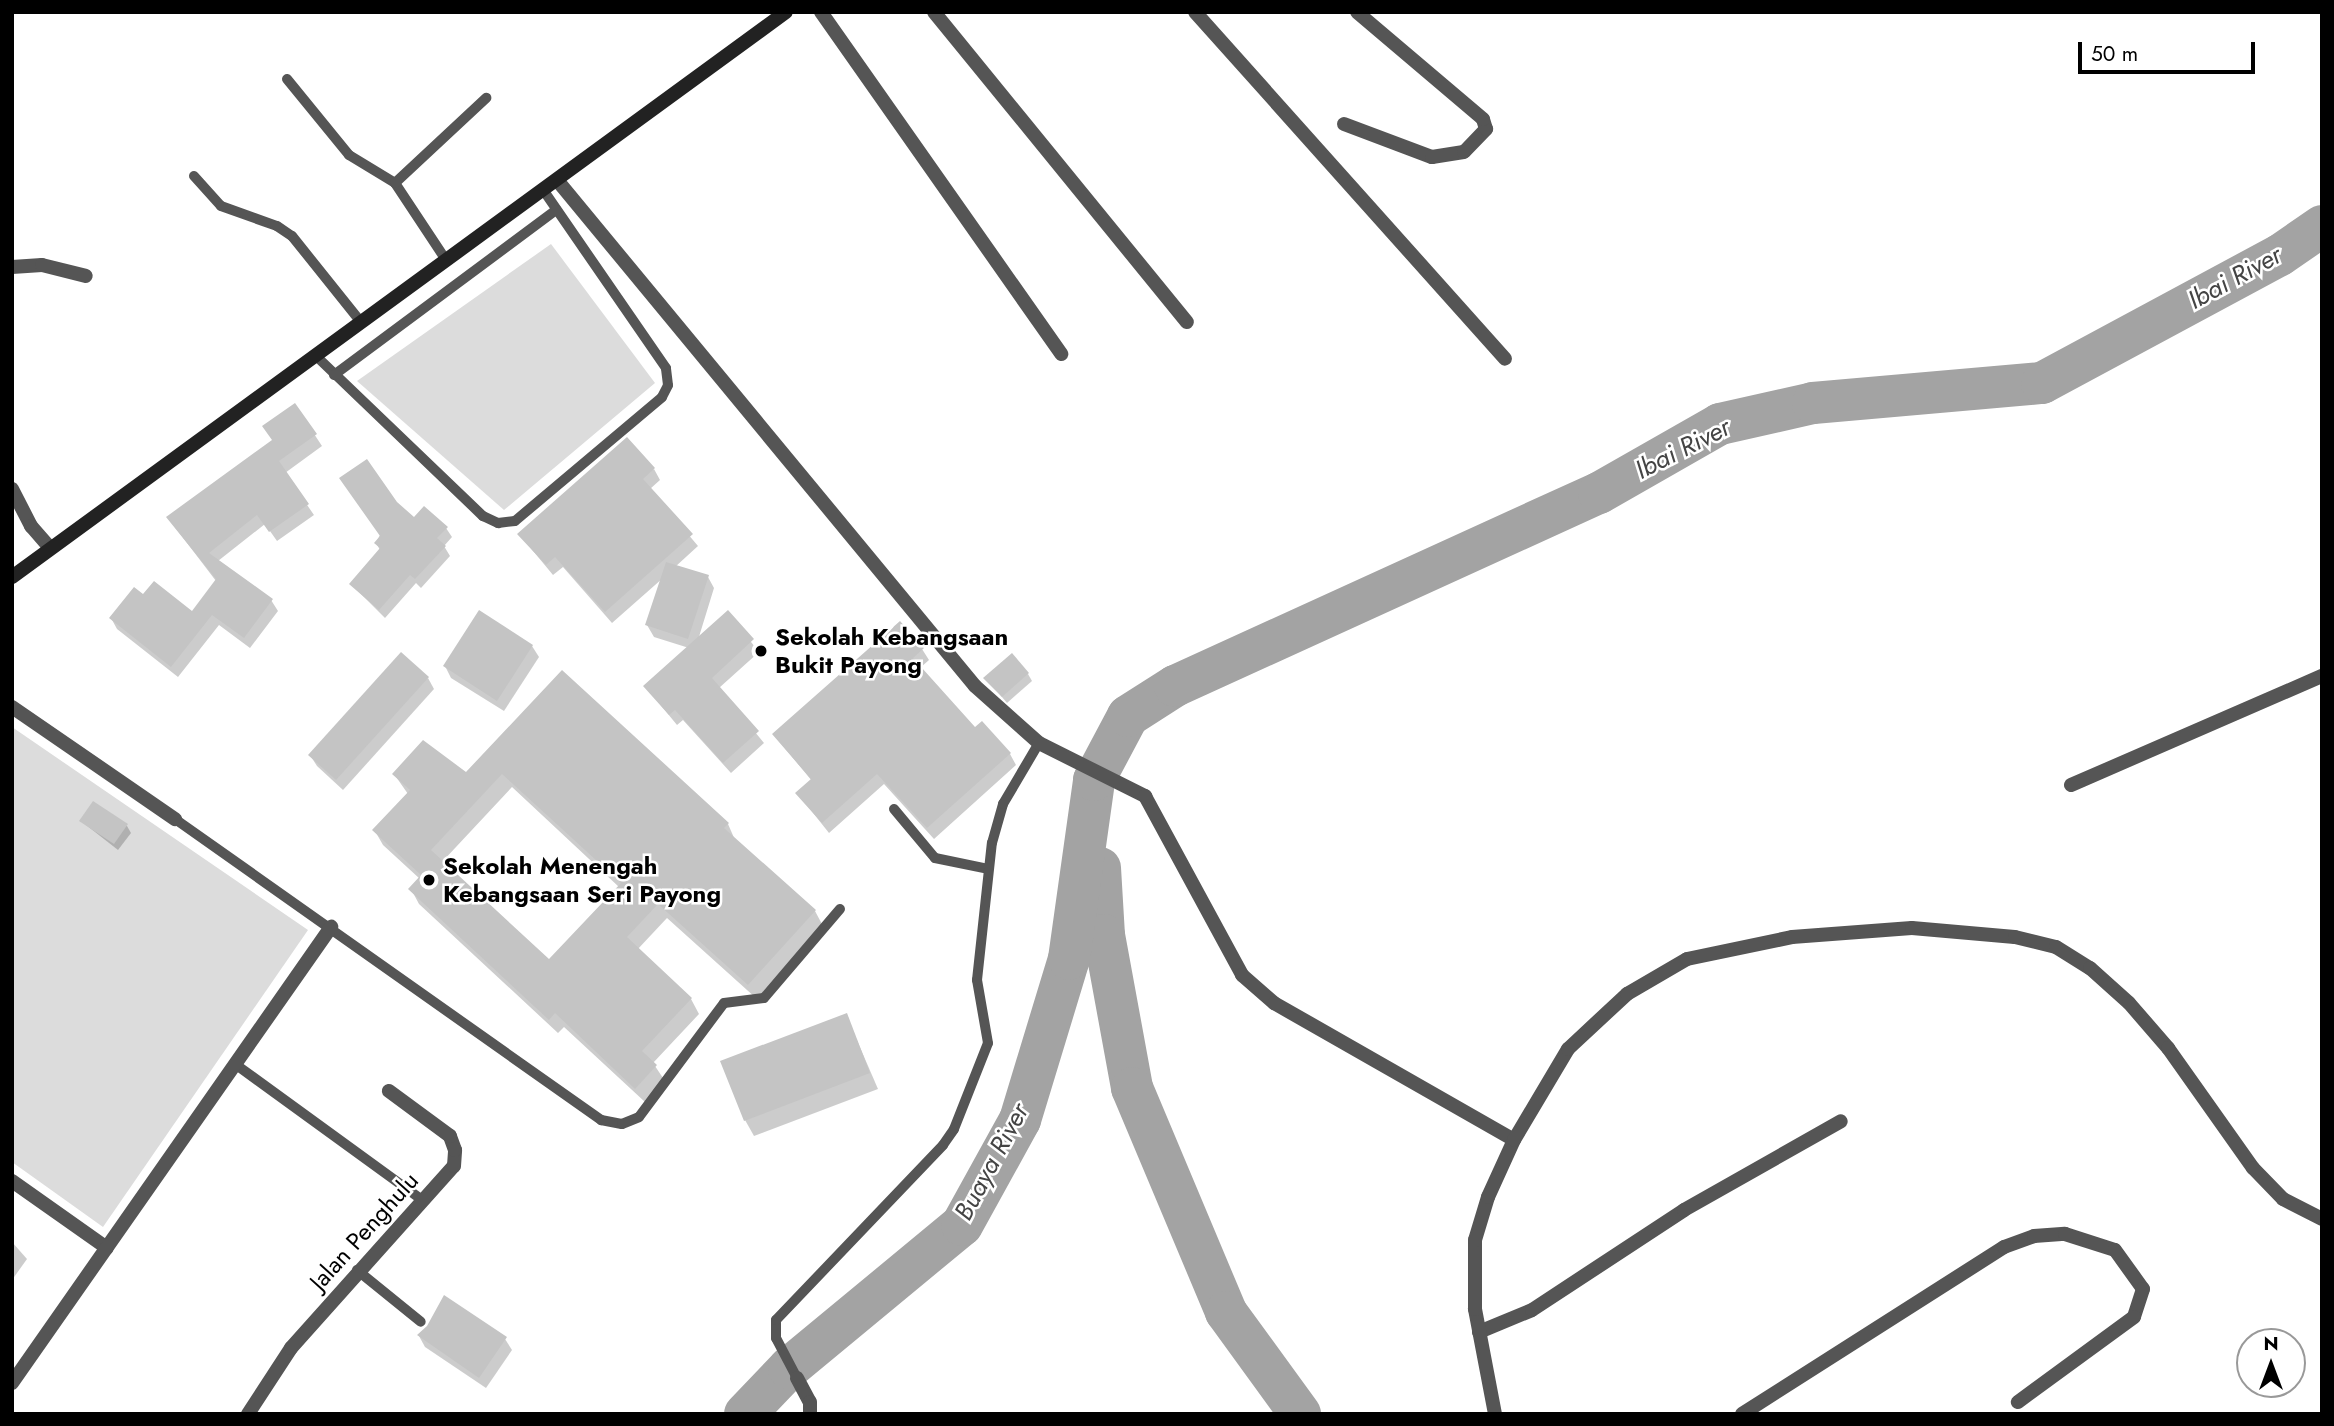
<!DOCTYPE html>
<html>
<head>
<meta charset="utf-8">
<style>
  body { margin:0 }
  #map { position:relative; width:2334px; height:1426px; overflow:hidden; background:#fff; font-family:Jost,sans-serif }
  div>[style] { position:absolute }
  .green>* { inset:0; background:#dcdcdc }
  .shadow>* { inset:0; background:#0003 }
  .river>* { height:42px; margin:-21px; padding:0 21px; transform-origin:21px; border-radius:21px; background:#a3a3a3 }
  .building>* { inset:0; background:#c4c4c4 }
  .service>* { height:10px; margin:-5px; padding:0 5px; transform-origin:5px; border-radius:5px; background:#555 }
  .minor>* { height:14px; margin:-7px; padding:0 7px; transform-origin:7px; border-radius:7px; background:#555 }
  .secondary>* { height:14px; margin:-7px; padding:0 7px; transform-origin:7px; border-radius:7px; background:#222 }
  .dots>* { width:19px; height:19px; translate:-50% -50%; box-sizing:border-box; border:4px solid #fff; border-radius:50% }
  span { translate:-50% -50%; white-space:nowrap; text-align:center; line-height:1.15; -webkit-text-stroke:5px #fff; paint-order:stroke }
  .poi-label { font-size:24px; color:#000; font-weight:700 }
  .left { translate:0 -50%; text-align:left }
  .street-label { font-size:24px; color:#000 }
  .water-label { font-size:26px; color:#444; font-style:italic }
  .frame { position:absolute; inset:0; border:14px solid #000; pointer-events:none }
  .north { position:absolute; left:2236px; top:1328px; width:70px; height:70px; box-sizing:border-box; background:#fff; border:2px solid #999; border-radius:50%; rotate:0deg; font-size:19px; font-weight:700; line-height:28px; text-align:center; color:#000 }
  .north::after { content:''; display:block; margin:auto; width:24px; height:32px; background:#000; clip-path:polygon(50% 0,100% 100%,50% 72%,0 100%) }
  .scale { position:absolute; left:2078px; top:42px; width:177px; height:32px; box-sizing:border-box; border:4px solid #000; border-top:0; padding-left:9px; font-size:21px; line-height:24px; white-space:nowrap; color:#000; -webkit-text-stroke:5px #fff; paint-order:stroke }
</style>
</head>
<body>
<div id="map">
  <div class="green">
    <div style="clip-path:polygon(551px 244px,655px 383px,504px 510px,357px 381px)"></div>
    <div style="clip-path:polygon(12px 727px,308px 930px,103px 1227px,12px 1162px)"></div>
  </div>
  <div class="shadow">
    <div style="clip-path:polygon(295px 405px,322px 446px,285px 473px,314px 515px,277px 541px,265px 524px,218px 561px,271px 600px,278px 611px,250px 648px,219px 625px,178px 677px,117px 629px,111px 618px,143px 597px,192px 613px,216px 581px,168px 518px,273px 441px)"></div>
    <div style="clip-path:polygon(654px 469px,660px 480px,650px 489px,698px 546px,675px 567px,708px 577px,714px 588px,698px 640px,728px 613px,759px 652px,719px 688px,764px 743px,731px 773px,683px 720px,677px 725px,645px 686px,689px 648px,654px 637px,647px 625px,663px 578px,612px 623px,563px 567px,553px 575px,519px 534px)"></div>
    <div style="clip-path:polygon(396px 503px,414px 519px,446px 528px,452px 537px,444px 546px,450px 556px,421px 588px,416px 583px,385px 618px,351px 584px,380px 550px,376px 543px)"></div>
    <div style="clip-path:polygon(532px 646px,539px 657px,504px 711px,451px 678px,445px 666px)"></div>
    <div style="clip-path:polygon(922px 649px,929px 660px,920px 668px,975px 730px,1010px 754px,1016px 765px,934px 839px,884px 784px,829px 833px,798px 794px,812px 781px,774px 735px)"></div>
    <div style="clip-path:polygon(evenodd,562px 673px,728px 824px,735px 840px,815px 911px,823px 926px,757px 999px,667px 918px,637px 950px,691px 999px,699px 1014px,653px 1063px,665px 1081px,645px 1102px,564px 1027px,558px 1033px,419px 904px,411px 889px,420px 879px,383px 845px,375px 831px,408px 794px,394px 774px,466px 775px,562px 673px,512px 787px,619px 887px,549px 962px,442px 862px,512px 787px)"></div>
    <div style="clip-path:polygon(1028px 674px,1032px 681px,1007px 703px,986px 678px)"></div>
    <div style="clip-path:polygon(428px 678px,434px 689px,343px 790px,317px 766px,310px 755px)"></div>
    <div style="clip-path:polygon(81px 821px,127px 826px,131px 833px,118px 850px)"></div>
    <div style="clip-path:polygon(846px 1015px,878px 1089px,754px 1136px,745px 1120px)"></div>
    <div style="clip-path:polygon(12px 1242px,27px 1259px,12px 1280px)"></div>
    <div style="clip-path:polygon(419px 1336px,505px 1339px,512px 1350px,486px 1388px,425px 1347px)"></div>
  </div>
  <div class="river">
    <div style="left:1100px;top:868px;width:67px;rotate:86.6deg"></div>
    <div style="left:1104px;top:935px;width:156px;rotate:79.6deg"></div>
    <div style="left:1132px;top:1088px;width:243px;rotate:67.2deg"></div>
    <div style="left:1226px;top:1312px;width:126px;rotate:54deg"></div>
    <div style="left:745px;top:1414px;width:64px;rotate:-46.3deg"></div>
    <div style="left:789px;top:1368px;width:224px;rotate:-39.6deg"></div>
    <div style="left:962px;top:1225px;width:120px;rotate:-61.1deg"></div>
    <div style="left:1020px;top:1120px;width:168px;rotate:-73.1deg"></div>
    <div style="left:1069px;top:959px;width:181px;rotate:-82deg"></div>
    <div style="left:1094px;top:780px;width:72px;rotate:-62deg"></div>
    <div style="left:1128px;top:716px;width:56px;rotate:-32.6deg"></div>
    <div style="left:1175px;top:686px;width:466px;rotate:-24.5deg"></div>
    <div style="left:1599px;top:493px;width:139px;rotate:-29.7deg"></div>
    <div style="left:1720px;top:424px;width:95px;rotate:-12.7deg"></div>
    <div style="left:1813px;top:403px;width:230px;rotate:-5deg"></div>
    <div style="left:2042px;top:383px;width:270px;rotate:-28.3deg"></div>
    <div style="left:2280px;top:255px;width:51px;rotate:-34.6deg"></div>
  </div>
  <div class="building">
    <div style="clip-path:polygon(295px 403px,317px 434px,279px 461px,309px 504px,269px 532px,257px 515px,209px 553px,273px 599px,244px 638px,212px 615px,171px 667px,109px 618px,134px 587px,143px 594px,154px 581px,192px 611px,216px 579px,166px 517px,272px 440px,262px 426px)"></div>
    <div style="clip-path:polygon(627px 437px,655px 468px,643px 479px,693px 534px,605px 612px,555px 557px,546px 565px,517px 534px)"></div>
    <div style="clip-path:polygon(367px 459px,397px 502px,414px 517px,424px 506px,448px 527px,437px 538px,446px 546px,415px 579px,410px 575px,379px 610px,349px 584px,380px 548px,374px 543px,380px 536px,339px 478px)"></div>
    <div style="clip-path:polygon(666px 562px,709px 575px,688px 639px,645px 625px)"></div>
    <div style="clip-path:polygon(479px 610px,533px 645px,497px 701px,443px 666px)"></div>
    <div style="clip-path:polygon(728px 610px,754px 639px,712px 678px,759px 731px,723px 763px,675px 710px,669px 715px,643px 686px)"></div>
    <div style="clip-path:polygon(900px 621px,924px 648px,913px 658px,975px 727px,982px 721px,1011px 753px,927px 828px,877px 774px,822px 823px,795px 793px,811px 779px,772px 734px)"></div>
    <div style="clip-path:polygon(401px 652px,429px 677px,336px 780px,308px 755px)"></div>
    <div style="clip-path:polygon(1012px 653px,1029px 673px,1002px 697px,983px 678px)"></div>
    <div style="clip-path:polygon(evenodd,562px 670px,729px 823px,724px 828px,816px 910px,748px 985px,658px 904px,627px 937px,692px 998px,642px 1051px,657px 1065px,635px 1089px,555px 1013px,549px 1020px,408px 889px,421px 875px,372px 830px,410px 790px,392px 774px,423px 740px,466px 772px,562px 670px,502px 774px,621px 883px,549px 959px,431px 850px,502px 774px)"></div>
    <div style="clip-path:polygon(93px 801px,128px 824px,114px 844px,79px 821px)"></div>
    <div style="clip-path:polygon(847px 1013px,870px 1073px,744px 1121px,720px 1061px)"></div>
    <div style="clip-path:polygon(444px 1295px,507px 1337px,479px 1378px,417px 1335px,427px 1326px)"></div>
  </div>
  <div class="service">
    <div style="left:287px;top:79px;width:98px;rotate:50.8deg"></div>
    <div style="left:349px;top:155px;width:54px;rotate:31.3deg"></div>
    <div style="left:395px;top:183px;width:92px;rotate:56.5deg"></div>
    <div style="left:194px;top:176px;width:40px;rotate:48deg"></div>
    <div style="left:221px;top:206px;width:59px;rotate:19.7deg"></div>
    <div style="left:277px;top:226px;width:18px;rotate:34deg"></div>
    <div style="left:292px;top:236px;width:110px;rotate:51.3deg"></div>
    <div style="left:395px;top:183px;width:125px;rotate:-43deg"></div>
    <div style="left:315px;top:355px;width:233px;rotate:43.8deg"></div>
    <div style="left:483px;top:516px;width:17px;rotate:25deg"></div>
    <div style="left:498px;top:523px;width:17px;rotate:-7deg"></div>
    <div style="left:515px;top:521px;width:192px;rotate:-40.1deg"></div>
    <div style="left:662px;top:397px;width:13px;rotate:-63deg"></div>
    <div style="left:668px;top:385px;width:17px;rotate:-97deg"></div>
    <div style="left:666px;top:368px;width:216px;rotate:-124.6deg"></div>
    <div style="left:334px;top:375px;width:277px;rotate:-36.6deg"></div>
    <div style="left:894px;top:809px;width:64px;rotate:50.1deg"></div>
    <div style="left:935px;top:858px;width:54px;rotate:11.7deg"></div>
    <div style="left:175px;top:819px;width:522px;rotate:35.24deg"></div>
    <div style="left:601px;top:1120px;width:21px;rotate:11deg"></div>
    <div style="left:622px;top:1124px;width:18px;rotate:-22deg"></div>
    <div style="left:639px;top:1117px;width:142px;rotate:-53.3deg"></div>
    <div style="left:724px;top:1003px;width:40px;rotate:-7.1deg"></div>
    <div style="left:764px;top:998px;width:117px;rotate:-49.5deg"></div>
    <div style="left:235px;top:1064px;width:231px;rotate:36deg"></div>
    <div style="left:357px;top:1270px;width:82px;rotate:39.1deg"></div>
    <div style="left:797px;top:1378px;width:45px;rotate:-117.7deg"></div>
    <div style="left:776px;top:1338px;width:18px;rotate:-90deg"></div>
    <div style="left:776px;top:1320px;width:242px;rotate:-46.3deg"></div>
    <div style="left:943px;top:1145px;width:19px;rotate:-55deg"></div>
    <div style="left:954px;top:1129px;width:92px;rotate:-68.4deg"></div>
    <div style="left:988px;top:1043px;width:64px;rotate:-99.9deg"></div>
    <div style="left:977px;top:980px;width:138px;rotate:-83.8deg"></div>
    <div style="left:992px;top:843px;width:41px;rotate:-74.2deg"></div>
    <div style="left:1003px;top:804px;width:71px;rotate:-59.5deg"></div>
  </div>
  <div class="minor">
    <div style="left:821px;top:12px;width:418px;rotate:54.9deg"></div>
    <div style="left:934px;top:12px;width:400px;rotate:50.8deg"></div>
    <div style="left:1195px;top:12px;width:465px;rotate:48.2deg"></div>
    <div style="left:1344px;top:124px;width:94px;rotate:20.6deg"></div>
    <div style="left:1432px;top:157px;width:32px;rotate:-9deg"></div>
    <div style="left:1464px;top:152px;width:32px;rotate:-46deg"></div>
    <div style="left:1486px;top:129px;width:10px;rotate:-107deg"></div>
    <div style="left:1483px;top:119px;width:165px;rotate:-139.7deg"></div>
    <div style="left:557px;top:180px;width:656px;rotate:50.44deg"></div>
    <div style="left:975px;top:686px;width:86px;rotate:41.7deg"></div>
    <div style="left:1039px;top:743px;width:119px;rotate:26.6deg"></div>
    <div style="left:1145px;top:796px;width:204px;rotate:61.5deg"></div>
    <div style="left:1242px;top:975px;width:43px;rotate:41.2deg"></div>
    <div style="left:1274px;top:1003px;width:276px;rotate:29.7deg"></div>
    <div style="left:12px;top:267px;width:30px;rotate:-4deg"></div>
    <div style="left:42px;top:265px;width:45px;rotate:14deg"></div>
    <div style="left:12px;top:489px;width:42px;rotate:62.8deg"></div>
    <div style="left:31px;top:526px;width:28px;rotate:49deg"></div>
    <div style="left:12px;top:707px;width:198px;rotate:34.5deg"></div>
    <div style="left:2071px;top:785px;width:274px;rotate:-23.5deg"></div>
    <div style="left:12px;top:1181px;width:116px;rotate:35.2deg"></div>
    <div style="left:1479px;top:1332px;width:57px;rotate:-22.5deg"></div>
    <div style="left:1532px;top:1310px;width:182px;rotate:-33.3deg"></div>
    <div style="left:1684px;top:1210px;width:180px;rotate:-29.5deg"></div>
    <div style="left:797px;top:1378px;width:27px;rotate:62deg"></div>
    <div style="left:810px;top:1402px;width:12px;rotate:90deg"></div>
    <div style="left:12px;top:1383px;width:557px;rotate:-55.02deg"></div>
    <div style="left:248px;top:1414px;width:79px;rotate:-56.9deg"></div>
    <div style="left:291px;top:1348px;width:244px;rotate:-48.2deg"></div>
    <div style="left:454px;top:1166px;width:16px;rotate:-86deg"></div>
    <div style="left:455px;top:1150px;width:15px;rotate:-110deg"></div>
    <div style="left:450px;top:1136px;width:76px;rotate:-143.6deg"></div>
    <div style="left:1495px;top:1414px;width:107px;rotate:-100.8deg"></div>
    <div style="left:1475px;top:1309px;width:69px;rotate:-90deg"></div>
    <div style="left:1475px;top:1240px;width:45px;rotate:-73.2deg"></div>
    <div style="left:1488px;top:1197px;width:63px;rotate:-65.5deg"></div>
    <div style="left:1514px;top:1140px;width:106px;rotate:-59.3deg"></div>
    <div style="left:1568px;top:1049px;width:81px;rotate:-43deg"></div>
    <div style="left:1627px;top:994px;width:69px;rotate:-30.3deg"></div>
    <div style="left:1687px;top:959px;width:107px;rotate:-11.8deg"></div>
    <div style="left:1792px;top:937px;width:120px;rotate:-4.3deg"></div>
    <div style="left:1912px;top:928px;width:103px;rotate:5deg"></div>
    <div style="left:2015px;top:937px;width:42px;rotate:13.7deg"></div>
    <div style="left:2056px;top:947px;width:40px;rotate:32deg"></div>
    <div style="left:2090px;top:968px;width:52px;rotate:41.9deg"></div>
    <div style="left:2129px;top:1003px;width:60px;rotate:49.1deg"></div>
    <div style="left:2168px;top:1048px;width:147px;rotate:54.7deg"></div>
    <div style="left:2253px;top:1168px;width:43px;rotate:45.9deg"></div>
    <div style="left:2283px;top:1199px;width:44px;rotate:27.1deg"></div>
    <div style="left:1742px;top:1414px;width:311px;rotate:-32.5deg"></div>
    <div style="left:2004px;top:1247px;width:32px;rotate:-20deg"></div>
    <div style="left:2034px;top:1236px;width:31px;rotate:-4deg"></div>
    <div style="left:2065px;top:1234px;width:52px;rotate:17.7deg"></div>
    <div style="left:2115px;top:1250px;width:48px;rotate:54.3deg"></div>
    <div style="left:2143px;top:1289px;width:29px;rotate:108deg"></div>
    <div style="left:2134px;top:1317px;width:144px;rotate:143.8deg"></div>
  </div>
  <div class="secondary">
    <div style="left:12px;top:577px;width:958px;rotate:-36.13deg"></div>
  </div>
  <div class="dots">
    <div style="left:761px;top:651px;background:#000"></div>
    <div style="left:429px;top:880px;background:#000"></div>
  </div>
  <div class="poi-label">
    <span class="left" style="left:775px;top:651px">Sekolah Kebangsaan<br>Bukit Payong</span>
    <span class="left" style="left:443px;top:880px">Sekolah Menengah<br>Kebangsaan Seri Payong</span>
  </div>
  <div class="street-label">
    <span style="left:364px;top:1231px;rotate:-48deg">Jalan Penghulu</span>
  </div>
  <div class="water-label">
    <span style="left:2235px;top:278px;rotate:-29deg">Ibai River</span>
    <span style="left:1683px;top:449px;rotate:-27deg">Ibai River</span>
    <span style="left:992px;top:1162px;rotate:-62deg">Buaya River</span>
  </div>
  <div class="frame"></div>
  <div class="north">N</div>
  <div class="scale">50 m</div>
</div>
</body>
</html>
